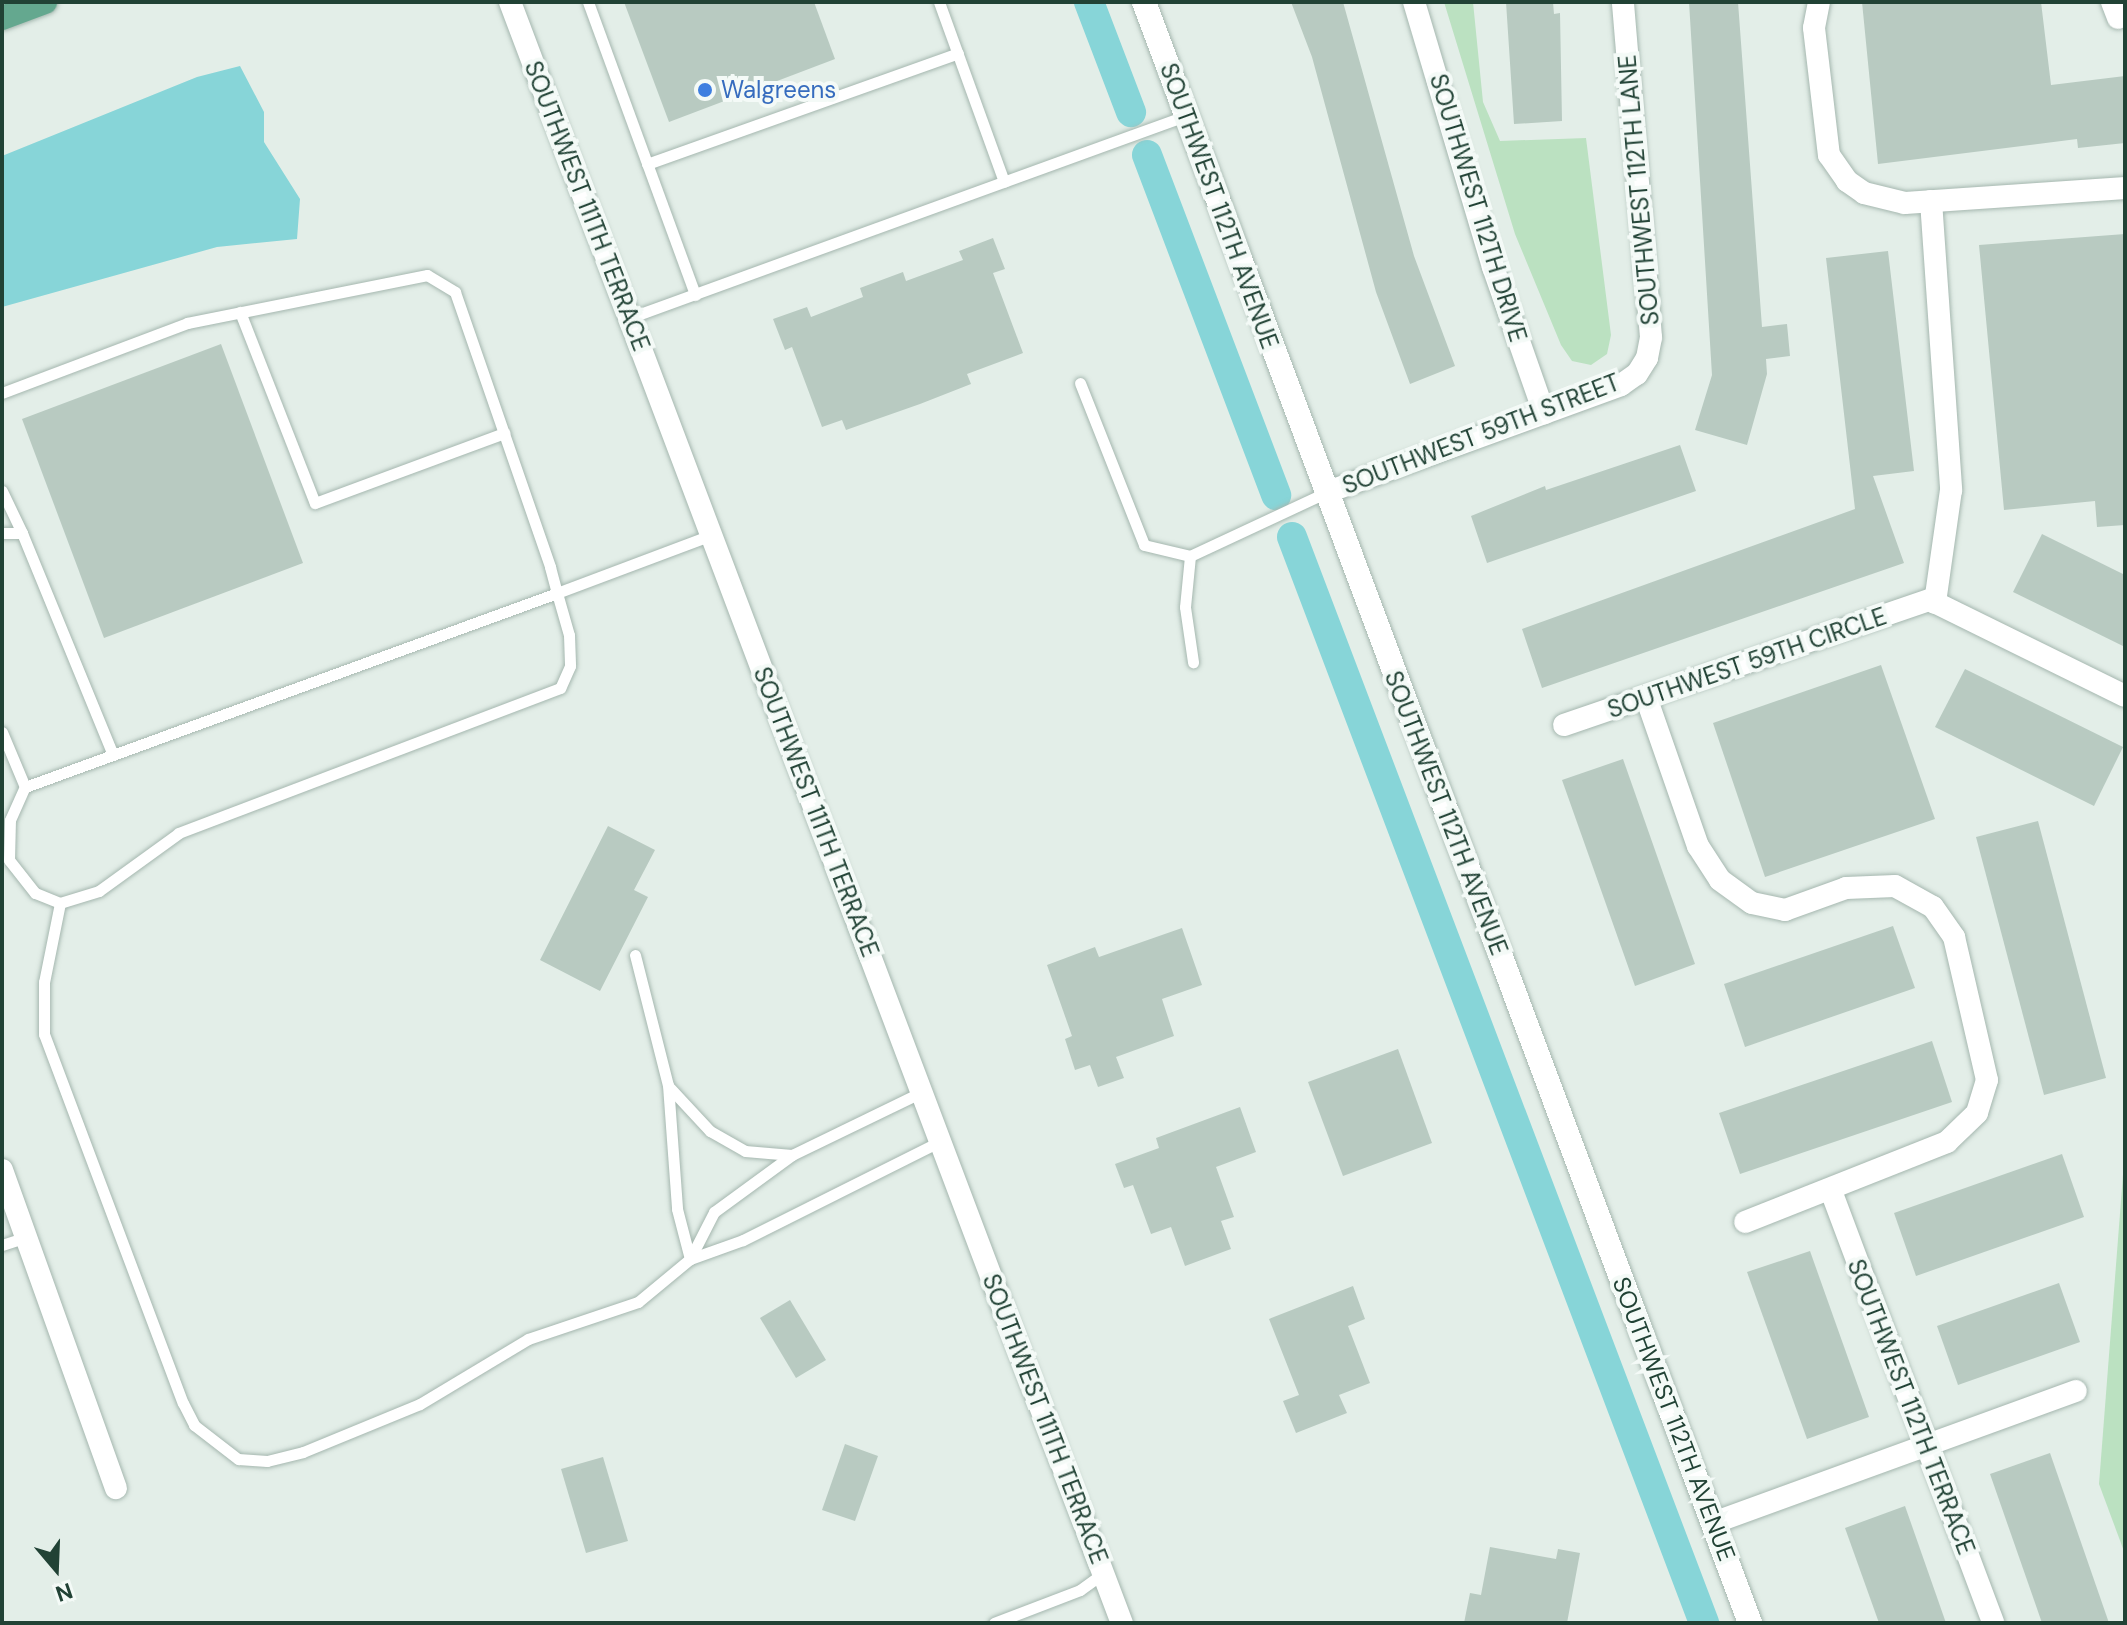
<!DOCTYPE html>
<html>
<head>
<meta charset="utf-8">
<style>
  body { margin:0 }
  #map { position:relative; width:2127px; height:1625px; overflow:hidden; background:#e3eee8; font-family:"DM Sans",sans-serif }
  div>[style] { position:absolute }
  .green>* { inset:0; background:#bbe1c1 }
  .water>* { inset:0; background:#87d5d8 }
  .canal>* { height:30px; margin:-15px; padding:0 15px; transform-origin:15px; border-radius:15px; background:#87d5d8 }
  .building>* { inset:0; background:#b8cac1 }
  .roads { filter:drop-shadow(0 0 2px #a5b7af) drop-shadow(0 0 2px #a5b7af) }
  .service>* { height:11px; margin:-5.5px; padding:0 5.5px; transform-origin:5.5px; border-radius:5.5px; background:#fff }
  .minor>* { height:22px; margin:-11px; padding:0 11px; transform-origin:11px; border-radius:11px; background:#fff }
  .tertiary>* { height:24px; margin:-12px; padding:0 12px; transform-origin:12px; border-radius:12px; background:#fff }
  .primary>* { height:24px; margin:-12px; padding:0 12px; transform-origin:12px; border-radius:12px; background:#64a88f }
  .dots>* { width:22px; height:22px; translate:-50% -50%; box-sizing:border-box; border:4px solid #f4faf7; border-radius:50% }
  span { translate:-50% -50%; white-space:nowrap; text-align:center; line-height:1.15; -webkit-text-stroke:8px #f4faf7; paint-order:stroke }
  .shop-label { font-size:24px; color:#366cbe }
  .left { translate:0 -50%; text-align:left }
  .street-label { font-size:24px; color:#214235 }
  .frame { position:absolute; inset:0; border:4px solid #214235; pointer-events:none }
  .north { position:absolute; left:16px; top:1529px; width:80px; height:80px; -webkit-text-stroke:6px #f4faf7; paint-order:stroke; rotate:161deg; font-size:22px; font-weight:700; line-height:32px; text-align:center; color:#214235 }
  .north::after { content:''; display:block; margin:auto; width:28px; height:36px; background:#214235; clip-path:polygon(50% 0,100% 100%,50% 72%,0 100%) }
</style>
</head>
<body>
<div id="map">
  <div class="green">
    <div style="clip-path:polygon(1444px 2px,1473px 2px,1483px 102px,1500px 141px,1586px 138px,1611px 335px,1607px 354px,1591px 365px,1572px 361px,1561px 345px,1515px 234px)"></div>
    <div style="clip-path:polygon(2125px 1149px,2125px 1554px,2099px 1484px)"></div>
  </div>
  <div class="water">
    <div style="clip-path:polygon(240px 66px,264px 112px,264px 142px,300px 199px,297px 239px,217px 247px,2px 307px,2px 156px,197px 77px)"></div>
  </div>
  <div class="canal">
    <div style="left:1089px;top:2px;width:118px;rotate:69.1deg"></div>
    <div style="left:1147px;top:155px;width:364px;rotate:69.2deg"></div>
    <div style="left:1292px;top:537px;width:1162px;rotate:69.22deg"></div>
  </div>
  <div class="building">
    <div style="clip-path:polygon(624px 2px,814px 2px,835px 59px,669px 122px)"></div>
    <div style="clip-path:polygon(1291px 2px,1343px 2px,1414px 256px,1455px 366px,1410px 384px,1376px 292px,1312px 57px)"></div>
    <div style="clip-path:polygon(1506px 2px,1553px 2px,1554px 14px,1560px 13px,1562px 121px,1514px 124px)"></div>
    <div style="clip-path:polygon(1689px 2px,1738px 2px,1762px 327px,1787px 324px,1790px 356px,1766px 359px,1767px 374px,1747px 445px,1695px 430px,1712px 375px)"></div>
    <div style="clip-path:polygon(1862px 2px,2041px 2px,2051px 85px,2125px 76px,2125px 143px,2078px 148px,2077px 139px,1878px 164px)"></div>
    <div style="clip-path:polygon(2125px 234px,2125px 525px,2097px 527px,2095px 501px,2004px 510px,1979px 245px)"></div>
    <div style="clip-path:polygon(993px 238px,1005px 269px,993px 273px,1023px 353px,967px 374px,971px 384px,920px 404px,846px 430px,842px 420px,822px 427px,792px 347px,785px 350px,773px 319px,807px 307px,811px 317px,863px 297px,860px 288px,903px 272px,906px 281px,963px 260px,959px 251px)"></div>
    <div style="clip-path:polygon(1888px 251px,1914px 471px,1873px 476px,1904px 563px,1542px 688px,1522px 629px,1855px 509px,1826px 258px)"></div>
    <div style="clip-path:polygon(221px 344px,303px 563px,104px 638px,22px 419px)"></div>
    <div style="clip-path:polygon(1680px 445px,1696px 491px,1487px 563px,1471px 516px,1545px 486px,1546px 490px)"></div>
    <div style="clip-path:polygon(2042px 534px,2125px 575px,2125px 647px,2013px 592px)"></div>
    <div style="clip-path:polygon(1881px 665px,1935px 819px,1765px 877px,1713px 723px)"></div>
    <div style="clip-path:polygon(1965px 669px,2123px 747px,2094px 806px,1935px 727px)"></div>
    <div style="clip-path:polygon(1623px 759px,1695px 964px,1635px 986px,1562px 780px)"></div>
    <div style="clip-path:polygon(2038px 821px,2106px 1078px,2044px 1095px,1976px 837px)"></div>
    <div style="clip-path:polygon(608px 826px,655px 850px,634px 890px,648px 897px,600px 991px,540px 960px)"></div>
    <div style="clip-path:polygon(1893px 926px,1915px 988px,1745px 1047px,1724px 984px)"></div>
    <div style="clip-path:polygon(1182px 928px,1202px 985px,1162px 999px,1174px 1036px,1116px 1057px,1124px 1078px,1098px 1087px,1090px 1065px,1075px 1070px,1065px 1039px,1072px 1036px,1047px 965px,1095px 947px,1099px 957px)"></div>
    <div style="clip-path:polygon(1932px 1041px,1952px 1102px,1740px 1174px,1719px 1113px)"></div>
    <div style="clip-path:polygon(1398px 1049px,1432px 1143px,1343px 1176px,1308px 1082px)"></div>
    <div style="clip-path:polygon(1240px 1107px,1256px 1152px,1216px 1167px,1234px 1217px,1221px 1221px,1231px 1249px,1185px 1266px,1171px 1227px,1151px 1234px,1133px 1185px,1124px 1188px,1115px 1164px,1159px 1148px,1156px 1138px)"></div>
    <div style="clip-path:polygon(2062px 1154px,2084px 1217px,1916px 1276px,1894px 1213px)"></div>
    <div style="clip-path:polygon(1810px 1251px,1869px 1417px,1807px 1439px,1747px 1272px)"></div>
    <div style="clip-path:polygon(2059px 1283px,2080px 1342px,1958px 1385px,1937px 1326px)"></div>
    <div style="clip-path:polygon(1353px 1286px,1365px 1319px,1348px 1326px,1370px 1383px,1339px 1395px,1347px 1413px,1296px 1433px,1283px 1401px,1299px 1395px,1269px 1319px)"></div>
    <div style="clip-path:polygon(790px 1300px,826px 1360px,796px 1378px,760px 1318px)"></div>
    <div style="clip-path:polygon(845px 1444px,878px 1456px,855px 1521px,822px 1510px)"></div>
    <div style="clip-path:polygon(2050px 1453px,2109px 1623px,2042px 1623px,1990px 1474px)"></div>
    <div style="clip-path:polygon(603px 1457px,628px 1541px,586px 1553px,561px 1469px)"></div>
    <div style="clip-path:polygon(1905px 1506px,1946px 1623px,1879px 1623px,1845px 1528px)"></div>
    <div style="clip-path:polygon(1490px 1547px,1556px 1559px,1558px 1549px,1580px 1553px,1567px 1623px,1464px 1623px,1470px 1593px,1481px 1595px)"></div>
  </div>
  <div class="roads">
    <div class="service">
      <div style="left:588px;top:2px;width:312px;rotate:69.9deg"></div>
      <div style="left:939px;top:2px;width:191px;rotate:70.1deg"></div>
      <div style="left:647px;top:164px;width:330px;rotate:-19.6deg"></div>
      <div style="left:240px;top:312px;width:205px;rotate:68.6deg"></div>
      <div style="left:315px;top:503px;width:202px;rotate:-20.3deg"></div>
      <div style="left:629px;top:318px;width:592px;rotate:-19.97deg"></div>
      <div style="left:1080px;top:383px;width:174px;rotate:68.4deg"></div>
      <div style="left:1144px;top:545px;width:47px;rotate:13.4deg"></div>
      <div style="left:1190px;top:556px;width:149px;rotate:-25deg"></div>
      <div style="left:2px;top:393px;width:198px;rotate:-20.7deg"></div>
      <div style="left:187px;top:323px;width:245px;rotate:-11.3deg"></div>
      <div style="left:427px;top:275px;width:33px;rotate:31deg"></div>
      <div style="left:455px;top:292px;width:291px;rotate:70.9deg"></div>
      <div style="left:550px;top:567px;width:27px;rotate:75deg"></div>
      <div style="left:557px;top:593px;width:44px;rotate:74.1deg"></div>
      <div style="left:569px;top:635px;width:31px;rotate:88deg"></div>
      <div style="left:570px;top:666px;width:24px;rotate:114deg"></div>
      <div style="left:560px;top:688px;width:408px;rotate:159.2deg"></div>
      <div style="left:179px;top:833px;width:99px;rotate:144.1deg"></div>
      <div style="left:99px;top:891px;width:41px;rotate:162.9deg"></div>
      <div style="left:60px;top:903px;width:27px;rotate:-158deg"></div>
      <div style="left:35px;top:893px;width:42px;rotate:-128.2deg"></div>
      <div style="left:9px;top:860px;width:40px;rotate:-88.6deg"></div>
      <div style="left:10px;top:820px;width:36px;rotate:-66deg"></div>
      <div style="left:25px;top:787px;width:566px;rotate:-20.03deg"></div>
      <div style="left:557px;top:593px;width:165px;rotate:-20.6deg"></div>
      <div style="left:2px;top:491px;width:47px;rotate:64.5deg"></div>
      <div style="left:2px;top:533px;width:20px"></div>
      <div style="left:22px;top:533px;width:240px;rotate:67.7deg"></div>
      <div style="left:1190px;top:556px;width:51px;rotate:95.6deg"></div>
      <div style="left:1185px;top:607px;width:56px;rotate:81.7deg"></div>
      <div style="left:2px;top:732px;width:60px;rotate:67.3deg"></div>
      <div style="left:60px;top:903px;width:81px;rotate:101.4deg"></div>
      <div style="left:44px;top:982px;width:52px;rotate:90deg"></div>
      <div style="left:44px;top:1034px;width:394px;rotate:69.4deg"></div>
      <div style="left:183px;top:1403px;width:25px;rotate:63deg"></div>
      <div style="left:194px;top:1425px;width:56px;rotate:37.7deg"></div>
      <div style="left:238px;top:1459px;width:29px;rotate:4deg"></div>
      <div style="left:267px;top:1461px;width:37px;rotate:-14deg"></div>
      <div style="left:303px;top:1452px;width:126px;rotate:-22.3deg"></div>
      <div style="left:420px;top:1404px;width:126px;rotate:-31deg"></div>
      <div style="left:528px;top:1339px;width:116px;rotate:-18.6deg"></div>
      <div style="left:638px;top:1302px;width:67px;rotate:-39.6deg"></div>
      <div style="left:690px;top:1259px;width:56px;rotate:-19.7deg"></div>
      <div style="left:743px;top:1240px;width:221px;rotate:-26.6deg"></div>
      <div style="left:635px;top:955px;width:134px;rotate:75.8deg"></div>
      <div style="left:668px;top:1085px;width:124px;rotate:85.8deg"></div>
      <div style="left:677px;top:1209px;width:52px;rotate:75.4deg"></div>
      <div style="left:670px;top:1088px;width:59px;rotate:47.1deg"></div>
      <div style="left:710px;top:1131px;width:40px;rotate:29.7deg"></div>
      <div style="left:745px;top:1151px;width:47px;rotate:4.9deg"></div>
      <div style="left:2px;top:1245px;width:25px;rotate:-18deg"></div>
      <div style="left:690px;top:1259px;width:53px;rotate:-62.9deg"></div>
      <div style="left:714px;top:1212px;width:97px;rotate:-36.2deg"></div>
      <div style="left:792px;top:1155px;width:144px;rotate:-25.9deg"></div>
      <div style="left:994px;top:1623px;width:92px;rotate:-21deg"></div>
      <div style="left:1080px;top:1590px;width:29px;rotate:-36deg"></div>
    </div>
    <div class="minor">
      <div style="left:510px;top:2px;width:1733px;rotate:69.32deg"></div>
      <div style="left:1414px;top:2px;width:277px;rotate:73.4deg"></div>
      <div style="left:1493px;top:267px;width:155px;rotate:70.7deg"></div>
      <div style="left:1819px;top:2px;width:26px;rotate:101deg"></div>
      <div style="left:1814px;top:28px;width:128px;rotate:83.3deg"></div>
      <div style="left:1829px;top:155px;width:32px;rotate:55deg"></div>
      <div style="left:1847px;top:181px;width:21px;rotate:35deg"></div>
      <div style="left:1864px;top:193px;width:42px;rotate:13.7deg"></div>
      <div style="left:1905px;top:203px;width:221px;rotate:-3.9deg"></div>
      <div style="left:2112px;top:2px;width:17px;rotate:69deg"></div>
      <div style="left:1931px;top:201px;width:290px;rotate:86deg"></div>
      <div style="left:1951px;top:490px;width:114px;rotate:98.1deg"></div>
      <div style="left:1325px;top:493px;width:315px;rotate:-20deg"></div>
      <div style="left:1621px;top:385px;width:19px;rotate:-35deg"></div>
      <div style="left:1637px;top:374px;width:19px;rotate:-58deg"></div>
      <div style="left:1647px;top:358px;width:21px;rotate:-79deg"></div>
      <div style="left:1651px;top:337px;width:336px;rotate:-94.8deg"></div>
      <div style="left:1646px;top:697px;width:158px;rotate:70.8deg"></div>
      <div style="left:1698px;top:846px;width:40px;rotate:57.1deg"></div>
      <div style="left:1720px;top:880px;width:39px;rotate:36deg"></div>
      <div style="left:1752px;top:903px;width:34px;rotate:12deg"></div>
      <div style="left:1785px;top:910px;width:65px;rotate:-19.8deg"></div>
      <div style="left:1846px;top:888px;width:49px;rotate:-2.3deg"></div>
      <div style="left:1895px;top:886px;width:43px;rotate:28.9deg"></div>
      <div style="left:1933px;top:907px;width:37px;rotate:55deg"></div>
      <div style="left:1954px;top:937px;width:147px;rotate:77deg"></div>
      <div style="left:1987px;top:1080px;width:34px;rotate:107deg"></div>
      <div style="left:1977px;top:1113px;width:42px;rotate:136deg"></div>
      <div style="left:1947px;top:1142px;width:217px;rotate:158.4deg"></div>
      <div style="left:1564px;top:725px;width:387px;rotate:-18.9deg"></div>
      <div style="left:1930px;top:600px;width:217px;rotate:26.2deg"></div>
      <div style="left:2px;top:1170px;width:338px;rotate:70.3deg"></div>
      <div style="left:1831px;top:1191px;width:461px;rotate:69.4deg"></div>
      <div style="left:1713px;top:1523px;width:386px;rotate:-20deg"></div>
    </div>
    <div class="tertiary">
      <div style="left:1144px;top:2px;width:1731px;rotate:69.5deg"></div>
    </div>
    <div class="primary">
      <div style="left:2px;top:18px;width:46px;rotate:-20.4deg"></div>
    </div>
  </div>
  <div class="dots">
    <div style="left:705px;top:90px;background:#3f7fe0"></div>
  </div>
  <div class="shop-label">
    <span class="left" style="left:721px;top:90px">Walgreens</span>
  </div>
  <div class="street-label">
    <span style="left:1639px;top:190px;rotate:-95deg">SOUTHWEST 112TH LANE</span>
    <span style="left:587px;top:206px;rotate:69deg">SOUTHWEST 111TH TERRACE</span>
    <span style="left:1219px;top:206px;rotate:70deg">SOUTHWEST 112TH AVENUE</span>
    <span style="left:1478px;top:208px;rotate:73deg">SOUTHWEST 112TH DRIVE</span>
    <span style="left:1481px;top:434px;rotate:-21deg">SOUTHWEST 59TH STREET</span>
    <span style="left:1747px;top:663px;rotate:-19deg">SOUTHWEST 59TH CIRCLE</span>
    <span style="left:816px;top:812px;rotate:69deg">SOUTHWEST 111TH TERRACE</span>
    <span style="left:1446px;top:813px;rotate:69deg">SOUTHWEST 112TH AVENUE</span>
    <span style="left:1911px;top:1407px;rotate:69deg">SOUTHWEST 112TH TERRACE</span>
    <span style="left:1045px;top:1419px;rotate:69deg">SOUTHWEST 111TH TERRACE</span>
    <span style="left:1674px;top:1419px;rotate:69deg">SOUTHWEST 112TH AVENUE</span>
  </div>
  <div class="frame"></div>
  <div class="north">N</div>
</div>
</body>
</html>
